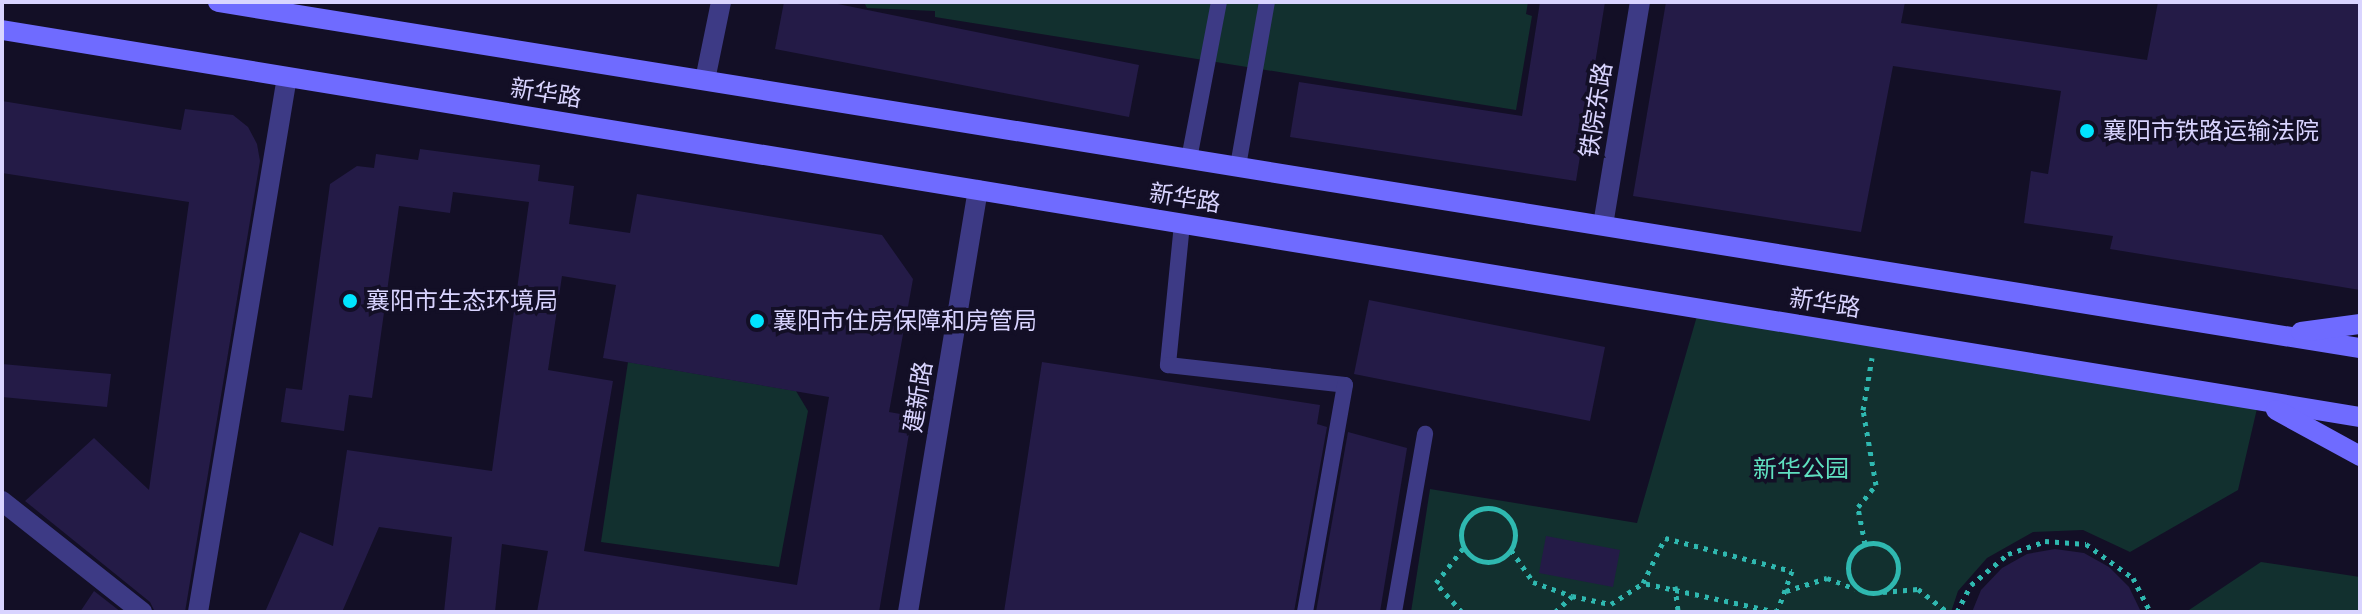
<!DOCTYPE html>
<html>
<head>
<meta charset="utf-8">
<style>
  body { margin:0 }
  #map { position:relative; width:2362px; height:614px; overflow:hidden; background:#130f26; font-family:Raleway,"Noto Sans SC",sans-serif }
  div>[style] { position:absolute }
  .green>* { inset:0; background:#12302f }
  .building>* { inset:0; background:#241b47 }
  .path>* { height:5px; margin-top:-2.5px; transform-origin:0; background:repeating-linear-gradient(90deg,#2fb8b0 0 4px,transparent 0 10px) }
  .path>.ring { margin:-2.5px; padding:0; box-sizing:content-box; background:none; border:5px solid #2fb8b0; border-radius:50% }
  .service>* { height:16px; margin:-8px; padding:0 8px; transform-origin:8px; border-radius:8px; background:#3d3a85 }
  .minor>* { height:20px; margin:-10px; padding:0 10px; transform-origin:10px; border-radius:10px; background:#3d3a85 }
  .tertiary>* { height:20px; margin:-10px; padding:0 10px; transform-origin:10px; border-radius:10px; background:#3d3a85 }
  .secondary>* { height:20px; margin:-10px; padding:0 10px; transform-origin:10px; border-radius:10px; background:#6f6bff }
  .dots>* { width:22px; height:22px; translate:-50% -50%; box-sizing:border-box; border:4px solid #130f26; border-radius:50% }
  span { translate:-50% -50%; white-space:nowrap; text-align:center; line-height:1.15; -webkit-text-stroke:7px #130f26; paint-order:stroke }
  .street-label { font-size:24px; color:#d9d4ff }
  .poi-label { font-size:24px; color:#d9d4ff }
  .left { translate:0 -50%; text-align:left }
  .park-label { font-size:24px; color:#5fe0c0 }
  .frame { position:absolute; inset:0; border:4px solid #d9d4ff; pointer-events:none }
</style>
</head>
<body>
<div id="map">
  <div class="green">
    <div style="clip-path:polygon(864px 2px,1528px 2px,1526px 14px,1532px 16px,1516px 110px,935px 17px,935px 11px,867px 8px)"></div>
    <div style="clip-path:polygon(1699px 309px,2259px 400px,2238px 490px,2130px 552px,2083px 530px,2033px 532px,1987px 558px,1958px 591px,1951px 612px,1411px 612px,1430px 489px,1637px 523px)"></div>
    <div style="clip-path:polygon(628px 362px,796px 391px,808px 411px,779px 567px,601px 542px)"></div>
    <div style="clip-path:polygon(2261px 562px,2360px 577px,2360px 612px,2186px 612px)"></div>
  </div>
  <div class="building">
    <div style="clip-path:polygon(784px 2px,828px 2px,1139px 65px,1129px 117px,775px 49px)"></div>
    <div style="clip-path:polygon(1540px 2px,1605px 2px,1576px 181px,1290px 137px,1299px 82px,1522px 116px)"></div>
    <div style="clip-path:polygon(1666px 2px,1905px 2px,1901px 23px,2147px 60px,2158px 2px,2360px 2px,2360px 290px,2110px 249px,2113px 236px,2024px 223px,2031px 171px,2048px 174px,2061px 91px,1893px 66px,1861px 232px,1633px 196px)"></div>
    <div style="clip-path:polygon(2px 101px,181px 130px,185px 109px,233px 115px,248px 127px,257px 144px,260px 161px,185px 612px,155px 612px,150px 602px,25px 501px,94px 438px,149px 490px,189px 202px,2px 173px)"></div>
    <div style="clip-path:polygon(evenodd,420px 149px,540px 165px,538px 181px,574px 186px,569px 224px,630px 233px,637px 194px,882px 235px,913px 279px,889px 412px,912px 416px,879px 612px,537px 612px,548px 551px,502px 544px,495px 612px,444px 612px,452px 537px,379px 527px,342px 612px,265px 612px,300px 532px,333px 546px,347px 450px,492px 471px,529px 202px,453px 192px,450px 213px,399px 206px,372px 398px,349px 395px,344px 431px,281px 422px,286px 388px,302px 390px,330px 184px,357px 166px,374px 168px,376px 154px,418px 160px,420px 149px,562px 276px,616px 285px,603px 358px,829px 397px,797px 585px,584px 551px,613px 381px,548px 370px,562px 276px)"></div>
    <div style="clip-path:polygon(1369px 300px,1605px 347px,1590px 421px,1354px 374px)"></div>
    <div style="clip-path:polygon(1042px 362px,1320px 405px,1317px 424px,1327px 427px,1294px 612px,1004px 612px)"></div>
    <div style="clip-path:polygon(2px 364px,111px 374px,107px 407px,2px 397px)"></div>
    <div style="clip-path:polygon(1348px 432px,1407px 448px,1380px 612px,1316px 612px)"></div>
    <div style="clip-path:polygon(1546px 536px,1620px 550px,1613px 587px,1539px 573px)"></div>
    <div style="clip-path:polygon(2055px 549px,2084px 553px,2109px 567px,2129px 587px,2141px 612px,1972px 612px,1981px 590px,2002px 568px,2027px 554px)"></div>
    <div style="clip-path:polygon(94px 591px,121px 612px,80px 612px)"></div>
  </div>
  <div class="path">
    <div class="ring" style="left:1461px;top:508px;width:49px;height:49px"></div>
    <div style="left:1665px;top:538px;width:131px;rotate:14.6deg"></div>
    <div style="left:1792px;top:571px;width:44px;rotate:110.1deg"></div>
    <div style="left:1777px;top:612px;width:137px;rotate:-167.8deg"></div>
    <div style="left:1643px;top:583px;width:50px;rotate:-63.9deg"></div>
    <div class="ring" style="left:1848px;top:543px;width:45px;height:45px"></div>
    <div style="left:1865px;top:544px;width:38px;rotate:-101deg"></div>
    <div style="left:1858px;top:507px;width:28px;rotate:-51deg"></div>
    <div style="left:1876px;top:485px;width:76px;rotate:-99.8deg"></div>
    <div style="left:1863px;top:410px;width:53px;rotate:-80.2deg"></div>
    <div style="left:1511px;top:550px;width:39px;rotate:55deg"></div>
    <div style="left:1533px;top:582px;width:41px;rotate:19.7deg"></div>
    <div style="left:1572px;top:596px;width:40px;rotate:12deg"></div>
    <div style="left:1611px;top:604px;width:38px;rotate:-33deg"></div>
    <div style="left:1675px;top:586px;width:26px;rotate:83deg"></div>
    <div style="left:1786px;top:591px;width:43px;rotate:-17.6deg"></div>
    <div style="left:1827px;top:578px;width:30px;rotate:21deg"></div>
    <div style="left:1883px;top:592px;width:35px;rotate:-5deg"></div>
    <div style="left:1918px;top:589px;width:37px;rotate:38deg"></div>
    <div style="left:1462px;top:612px;width:39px;rotate:-132deg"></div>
    <div style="left:1436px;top:583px;width:46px;rotate:-52.1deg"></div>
    <div style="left:1555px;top:612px;width:23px;rotate:-43deg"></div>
    <div style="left:1957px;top:612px;width:30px;rotate:-63deg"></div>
    <div style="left:1971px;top:585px;width:48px;rotate:-40deg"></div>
    <div style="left:2008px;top:554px;width:39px;rotate:-19deg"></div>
    <div style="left:2045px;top:541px;width:41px;rotate:4.2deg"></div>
    <div style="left:2086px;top:544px;width:58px;rotate:35.9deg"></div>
    <div style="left:2133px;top:578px;width:38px;rotate:63deg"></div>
  </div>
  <div class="service">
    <div style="left:1189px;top:159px;width:160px;rotate:-79.2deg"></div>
    <div style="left:1238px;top:166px;width:167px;rotate:-80deg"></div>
    <div style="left:1182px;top:224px;width:142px;rotate:95.7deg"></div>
    <div style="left:1168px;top:365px;width:178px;rotate:6.4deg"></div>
    <div style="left:1345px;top:385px;width:230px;rotate:100deg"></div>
    <div style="left:1394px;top:612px;width:181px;rotate:-80.1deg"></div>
  </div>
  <div class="minor">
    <div style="left:705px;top:80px;width:80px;rotate:-78.4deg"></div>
    <div style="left:1603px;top:225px;width:226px;rotate:-80.6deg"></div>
    <div style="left:2px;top:501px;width:179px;rotate:38.4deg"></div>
    <div style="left:198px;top:612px;width:542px;rotate:-80.56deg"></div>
  </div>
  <div class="tertiary">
    <div style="left:908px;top:612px;width:428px;rotate:-80.6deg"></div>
  </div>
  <div class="secondary">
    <div style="left:218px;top:2px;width:2170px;rotate:9.18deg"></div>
    <div style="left:2px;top:30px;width:2390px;rotate:9.32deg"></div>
    <div style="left:2301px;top:332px;width:60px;rotate:-7.7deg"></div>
    <div style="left:2276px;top:410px;width:96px;rotate:28.7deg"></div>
  </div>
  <div class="dots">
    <div style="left:2087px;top:131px;background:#00e5ff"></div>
    <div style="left:350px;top:301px;background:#00e5ff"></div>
    <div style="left:757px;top:321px;background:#00e5ff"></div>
  </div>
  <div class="street-label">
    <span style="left:546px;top:93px;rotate:9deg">新华路</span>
    <span style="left:1596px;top:110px;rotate:-81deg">铁院东路</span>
    <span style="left:1185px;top:198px;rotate:9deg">新华路</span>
    <span style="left:1825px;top:303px;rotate:9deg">新华路</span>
    <span style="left:918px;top:397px;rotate:-81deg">建新路</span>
  </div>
  <div class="poi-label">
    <span class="left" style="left:2103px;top:131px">襄阳市铁路运输法院</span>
    <span class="left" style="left:366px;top:301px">襄阳市生态环境局</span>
    <span class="left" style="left:773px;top:321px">襄阳市住房保障和房管局</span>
  </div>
  <div class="park-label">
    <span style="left:1801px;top:469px">新华公园</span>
  </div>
  <div class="frame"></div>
</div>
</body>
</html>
